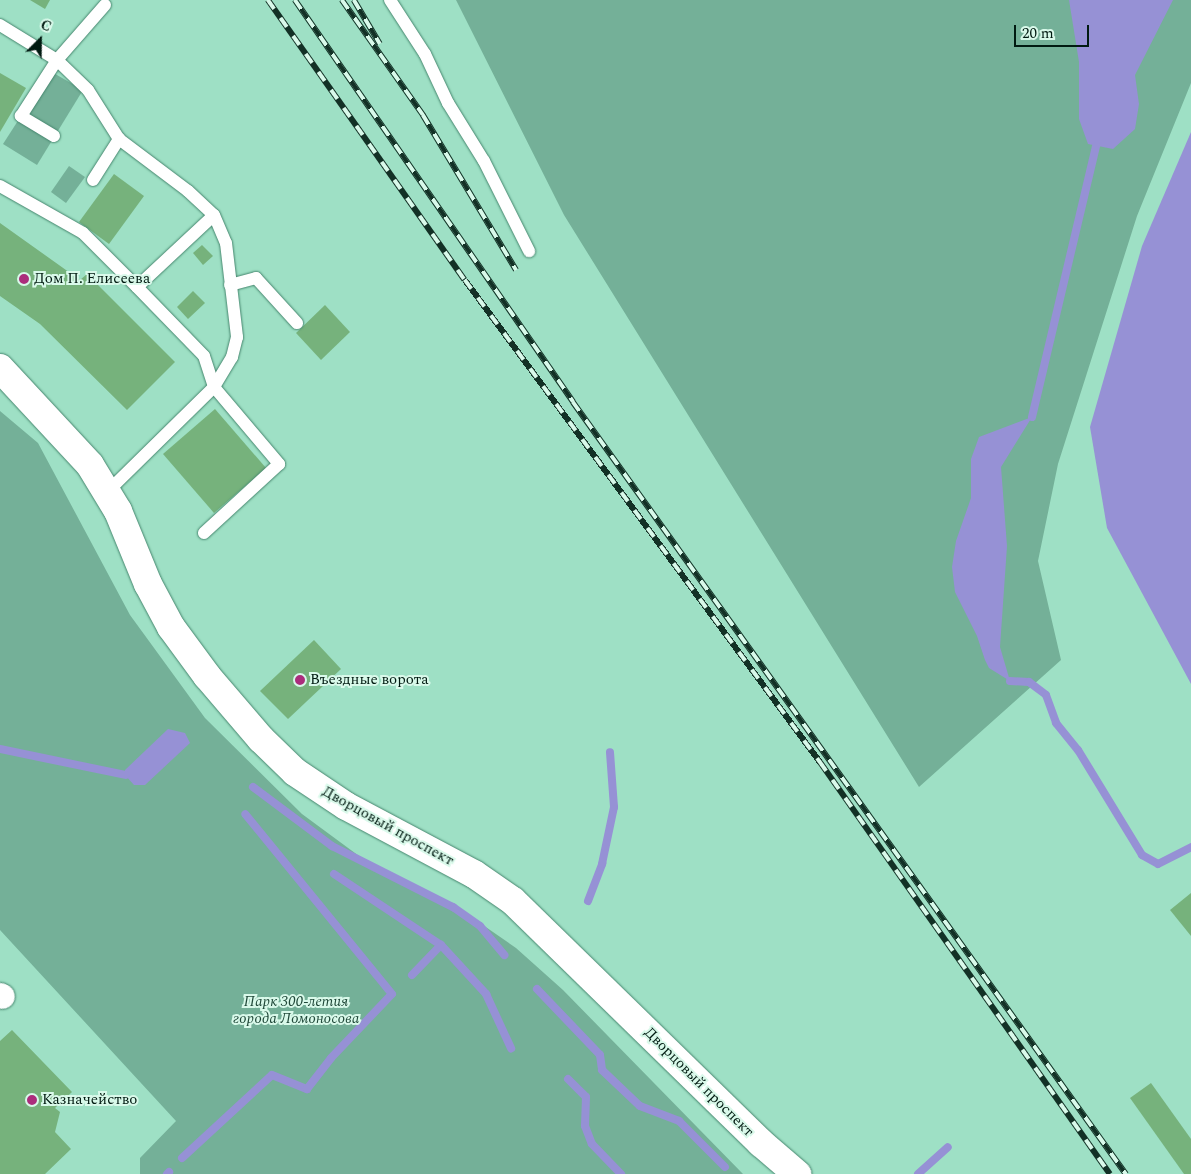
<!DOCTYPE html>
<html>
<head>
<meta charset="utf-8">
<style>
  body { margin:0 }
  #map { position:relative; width:1191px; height:1174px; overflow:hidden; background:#9ee0c5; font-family:Spectral,serif }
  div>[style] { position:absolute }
  .green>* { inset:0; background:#74b098 }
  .water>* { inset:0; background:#9691d5 }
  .stream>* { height:8px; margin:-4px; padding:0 4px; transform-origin:4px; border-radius:4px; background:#9691d5 }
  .building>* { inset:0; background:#76b27c }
  .roads { filter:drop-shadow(0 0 1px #46866e) drop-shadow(0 0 1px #46866e) }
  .lane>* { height:12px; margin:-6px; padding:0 6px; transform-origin:6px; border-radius:6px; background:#fff }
  .street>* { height:25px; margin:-12.5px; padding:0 12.5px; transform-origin:12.5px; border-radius:12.5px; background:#fff }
  .primary>* { height:28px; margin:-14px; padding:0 14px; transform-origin:14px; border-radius:14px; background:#fff }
  .rail>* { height:5.5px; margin-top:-2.75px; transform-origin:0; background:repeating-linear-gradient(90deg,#d9f9ea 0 11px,#133126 0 22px); box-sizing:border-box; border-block:1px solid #133126 }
  .dots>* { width:14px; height:14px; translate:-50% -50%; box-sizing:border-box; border:2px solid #d9f9ea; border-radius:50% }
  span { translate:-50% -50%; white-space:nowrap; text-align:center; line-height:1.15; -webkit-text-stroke:4px #d9f9ea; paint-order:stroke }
  .poi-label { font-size:15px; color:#011a11 }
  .left { translate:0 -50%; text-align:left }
  .street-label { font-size:15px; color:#011a11 }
  .park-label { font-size:15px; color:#204839; font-style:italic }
  .north { position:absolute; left:15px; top:15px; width:50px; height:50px; -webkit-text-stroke:4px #d9f9ea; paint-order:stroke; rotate:23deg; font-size:14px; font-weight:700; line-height:20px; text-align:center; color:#011a11 }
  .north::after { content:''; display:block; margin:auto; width:18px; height:22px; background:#011a11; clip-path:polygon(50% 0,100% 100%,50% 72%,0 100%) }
  .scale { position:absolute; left:1014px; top:25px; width:75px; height:22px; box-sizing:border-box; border:2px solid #011a11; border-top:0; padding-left:6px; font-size:15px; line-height:18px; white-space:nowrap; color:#011a11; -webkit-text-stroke:4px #d9f9ea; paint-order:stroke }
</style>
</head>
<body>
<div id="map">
  <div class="green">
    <div style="clip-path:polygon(456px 0,1191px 0,1191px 83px,1137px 216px,1058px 464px,1038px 561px,1061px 660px,919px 787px,564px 215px)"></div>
    <div style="clip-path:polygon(50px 71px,83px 90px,37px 165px,3px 144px)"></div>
    <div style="clip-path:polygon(69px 166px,85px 177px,66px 203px,51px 192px)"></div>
    <div style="clip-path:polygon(0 411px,38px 443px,130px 615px,205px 718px,302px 814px,359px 856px,464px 912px,516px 948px,563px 990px,743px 1174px,140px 1174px,140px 1158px,176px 1121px,0 930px)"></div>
  </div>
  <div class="water">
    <div style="clip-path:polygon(1069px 0,1173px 0,1135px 75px,1139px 104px,1135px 129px,1113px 149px,1088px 144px,1079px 119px,1079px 62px)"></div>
    <div style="clip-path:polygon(1191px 132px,1191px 684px,1107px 528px,1090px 427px,1142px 246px)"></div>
    <div style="clip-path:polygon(1032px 417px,1001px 467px,1007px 546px,1000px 647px,1010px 681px,989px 668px,985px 660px,977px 636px,955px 592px,952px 567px,956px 541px,971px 498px,971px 459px,979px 437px)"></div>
    <div style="clip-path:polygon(168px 729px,185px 733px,190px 743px,145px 785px,134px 785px,125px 775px,125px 770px)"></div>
  </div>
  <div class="stream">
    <div style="left:1032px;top:417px;width:278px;rotate:-76.7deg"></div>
    <div style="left:1010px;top:681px;width:19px;rotate:3deg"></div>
    <div style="left:1029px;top:682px;width:21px;rotate:37deg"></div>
    <div style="left:1046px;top:695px;width:30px;rotate:70deg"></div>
    <div style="left:1056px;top:723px;width:35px;rotate:51deg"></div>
    <div style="left:1078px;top:750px;width:123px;rotate:58.6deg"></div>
    <div style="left:1142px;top:855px;width:18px;rotate:29deg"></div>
    <div style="left:1158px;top:864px;width:37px;rotate:-27deg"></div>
    <div style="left:0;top:749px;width:128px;rotate:11.7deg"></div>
    <div style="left:253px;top:787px;width:99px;rotate:36.8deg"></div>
    <div style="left:332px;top:846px;width:136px;rotate:26.8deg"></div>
    <div style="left:453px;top:907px;width:33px;rotate:35deg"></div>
    <div style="left:480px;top:926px;width:38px;rotate:50deg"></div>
    <div style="left:334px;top:874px;width:128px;rotate:33.6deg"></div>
    <div style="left:441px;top:945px;width:67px;rotate:47.4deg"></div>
    <div style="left:486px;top:994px;width:60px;rotate:65.2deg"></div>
    <div style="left:588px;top:901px;width:40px;rotate:-69deg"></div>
    <div style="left:602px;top:864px;width:58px;rotate:-78.1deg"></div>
    <div style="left:614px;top:807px;width:55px;rotate:-94.2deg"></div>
    <div style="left:412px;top:975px;width:42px;rotate:-46deg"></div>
    <div style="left:537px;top:989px;width:91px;rotate:46.3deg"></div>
    <div style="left:600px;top:1055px;width:15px;rotate:82deg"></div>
    <div style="left:602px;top:1070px;width:52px;rotate:43.5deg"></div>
    <div style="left:640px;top:1106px;width:42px;rotate:21deg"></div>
    <div style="left:679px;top:1121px;width:65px;rotate:45deg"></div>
    <div style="left:568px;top:1079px;width:25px;rotate:45deg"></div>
    <div style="left:586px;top:1097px;width:29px;rotate:92deg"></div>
    <div style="left:585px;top:1126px;width:19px;rotate:69deg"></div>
    <div style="left:592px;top:1144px;width:42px;rotate:46deg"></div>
    <div style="left:182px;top:1158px;width:122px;rotate:-42.7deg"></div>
    <div style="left:272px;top:1075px;width:38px;rotate:22deg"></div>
    <div style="left:307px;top:1089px;width:39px;rotate:-52deg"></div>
    <div style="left:331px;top:1058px;width:88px;rotate:-46.4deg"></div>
    <div style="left:392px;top:994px;width:232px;rotate:-129.2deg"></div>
    <div style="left:167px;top:1174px;width:3px;rotate:-45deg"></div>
    <div style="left:918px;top:1174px;width:40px;rotate:-42deg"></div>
  </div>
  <div class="building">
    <div style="clip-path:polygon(30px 0,50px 0,45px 9px)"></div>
    <div style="clip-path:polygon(0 73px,26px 88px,0 132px)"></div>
    <div style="clip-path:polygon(114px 174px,144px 196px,109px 244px,79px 222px)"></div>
    <div style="clip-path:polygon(0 223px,80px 280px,87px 274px,175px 362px,127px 410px,40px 324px,0 296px)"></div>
    <div style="clip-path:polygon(202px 245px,213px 256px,203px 265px,193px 253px)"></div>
    <div style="clip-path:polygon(193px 291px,205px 303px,188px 319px,177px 307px)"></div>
    <div style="clip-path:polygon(325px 305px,350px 332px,321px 360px,296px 333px)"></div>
    <div style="clip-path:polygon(215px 409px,266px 468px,214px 513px,163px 454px)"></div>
    <div style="clip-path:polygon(314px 640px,341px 669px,288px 719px,260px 691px)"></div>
    <div style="clip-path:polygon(1191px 893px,1191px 936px,1170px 910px)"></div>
    <div style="clip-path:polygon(12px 1030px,72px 1092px,55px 1108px,60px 1112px,55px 1132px,71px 1149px,45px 1174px,0 1174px,0 1041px)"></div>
    <div style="clip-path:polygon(1151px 1083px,1191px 1139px,1191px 1174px,1184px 1174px,1130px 1098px)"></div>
  </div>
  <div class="roads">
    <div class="lane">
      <div style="left:390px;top:0;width:64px;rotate:57.1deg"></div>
      <div style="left:425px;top:54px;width:54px;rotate:64.9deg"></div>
      <div style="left:448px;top:103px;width:68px;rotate:58.2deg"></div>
      <div style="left:484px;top:161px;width:101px;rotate:63.4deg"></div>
      <div style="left:0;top:25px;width:67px;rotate:31.6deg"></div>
      <div style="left:57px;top:60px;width:43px;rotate:44.1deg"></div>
      <div style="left:88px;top:90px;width:58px;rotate:57.7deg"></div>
      <div style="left:119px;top:139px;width:86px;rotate:37deg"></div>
      <div style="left:188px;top:191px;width:35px;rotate:43deg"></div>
      <div style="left:214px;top:215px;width:30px;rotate:67deg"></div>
      <div style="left:226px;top:243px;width:95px;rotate:83.3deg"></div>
      <div style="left:237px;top:337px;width:21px;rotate:104deg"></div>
      <div style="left:232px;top:357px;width:35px;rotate:121deg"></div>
      <div style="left:214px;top:387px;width:148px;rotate:135.5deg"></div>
      <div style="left:54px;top:136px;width:39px;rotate:-149deg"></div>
      <div style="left:21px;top:116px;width:67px;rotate:-57.3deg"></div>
      <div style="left:57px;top:60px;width:73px;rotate:-48.9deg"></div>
      <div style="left:93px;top:180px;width:49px;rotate:-57.6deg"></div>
      <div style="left:0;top:186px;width:95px;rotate:29.5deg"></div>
      <div style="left:83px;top:233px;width:76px;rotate:45deg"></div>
      <div style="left:137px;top:287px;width:96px;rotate:45.8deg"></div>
      <div style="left:204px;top:356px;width:33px;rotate:72deg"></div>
      <div style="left:214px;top:387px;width:101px;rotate:49.8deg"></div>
      <div style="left:279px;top:464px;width:102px;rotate:137.4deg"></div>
      <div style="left:230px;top:285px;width:27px;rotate:-15deg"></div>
      <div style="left:256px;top:278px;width:61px;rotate:47.7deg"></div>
      <div style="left:137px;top:287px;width:105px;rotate:-43.1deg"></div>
    </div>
    <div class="street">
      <div style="left:0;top:995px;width:2px;rotate:27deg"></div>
    </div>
    <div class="primary">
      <div style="left:0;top:368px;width:132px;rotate:47.1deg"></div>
      <div style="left:90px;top:465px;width:54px;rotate:58.7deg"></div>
      <div style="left:118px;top:511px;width:79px;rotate:67.7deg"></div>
      <div style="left:148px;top:584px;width:49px;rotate:61.9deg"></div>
      <div style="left:171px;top:627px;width:61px;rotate:53.7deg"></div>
      <div style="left:207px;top:676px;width:83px;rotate:49.4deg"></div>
      <div style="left:261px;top:739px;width:47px;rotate:44.1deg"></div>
      <div style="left:295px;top:772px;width:61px;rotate:33.7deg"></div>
      <div style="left:346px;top:806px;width:145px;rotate:28deg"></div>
      <div style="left:474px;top:874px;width:47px;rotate:34.7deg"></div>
      <div style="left:513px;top:901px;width:347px;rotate:44.3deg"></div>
      <div style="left:761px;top:1143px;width:48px;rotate:40.7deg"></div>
    </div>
  </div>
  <div class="rail">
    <div style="left:268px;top:0;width:342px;rotate:54.9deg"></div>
    <div style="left:465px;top:280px;width:599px;rotate:53.63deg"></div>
    <div style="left:820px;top:762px;width:504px;rotate:54.86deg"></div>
    <div style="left:295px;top:0;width:489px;rotate:55.3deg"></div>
    <div style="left:573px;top:402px;width:950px;rotate:54.39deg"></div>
    <div style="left:342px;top:0;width:141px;rotate:54.8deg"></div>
    <div style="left:423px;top:115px;width:181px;rotate:59deg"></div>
    <div style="left:354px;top:0;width:51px;rotate:59.4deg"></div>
  </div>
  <div class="dots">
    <div style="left:24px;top:279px;background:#ab2d7c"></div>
    <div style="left:300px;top:680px;background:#ab2d7c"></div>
    <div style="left:32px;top:1100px;background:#ab2d7c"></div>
  </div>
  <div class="poi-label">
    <span class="left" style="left:34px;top:279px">Дом П. Елисеева</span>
    <span class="left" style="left:310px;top:680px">Въездные ворота</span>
    <span class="left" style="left:42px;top:1100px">Казначейство</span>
  </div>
  <div class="street-label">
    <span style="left:388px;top:826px;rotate:29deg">Дворцовый проспект</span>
    <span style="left:699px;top:1082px;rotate:45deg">Дворцовый проспект</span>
  </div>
  <div class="park-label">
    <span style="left:296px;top:1010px">Парк 300-летия<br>города Ломоносова</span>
  </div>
  <div class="north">С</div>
  <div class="scale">20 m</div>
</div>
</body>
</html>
